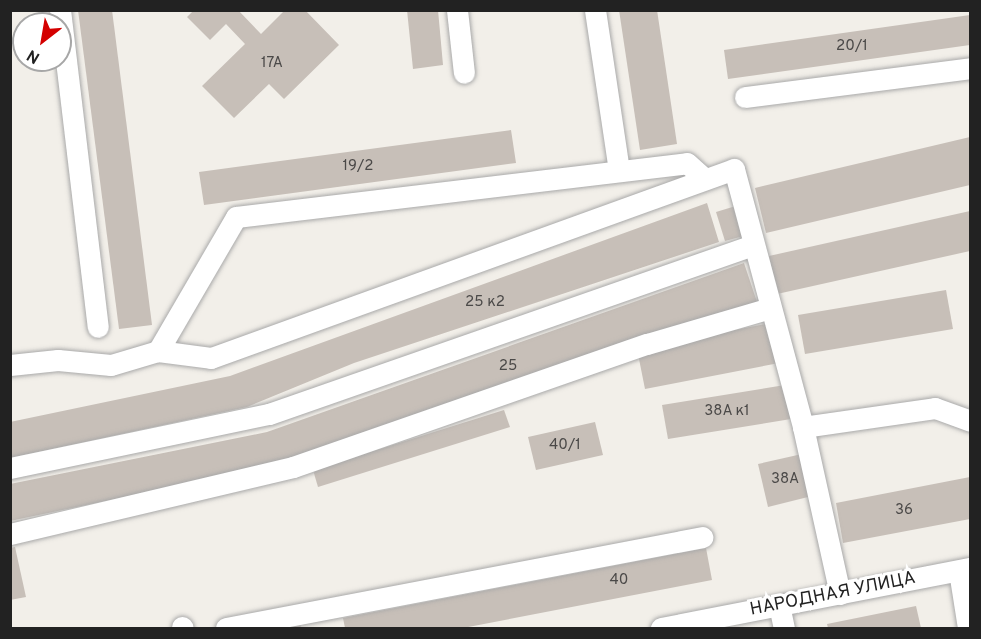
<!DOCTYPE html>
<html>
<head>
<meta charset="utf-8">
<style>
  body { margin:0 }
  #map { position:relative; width:981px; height:639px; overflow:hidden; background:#f2efe9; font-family:Overpass,sans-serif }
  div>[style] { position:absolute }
  .building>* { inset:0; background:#c7bfb8 }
  .roads { filter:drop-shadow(0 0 2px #a9a9a9) drop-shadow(0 0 2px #a9a9a9) }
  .minor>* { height:21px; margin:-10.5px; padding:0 10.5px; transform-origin:10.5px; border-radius:10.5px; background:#fff }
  span { translate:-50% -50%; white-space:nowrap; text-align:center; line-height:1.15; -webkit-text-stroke:6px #fff; paint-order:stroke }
  .number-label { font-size:15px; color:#4b4948 }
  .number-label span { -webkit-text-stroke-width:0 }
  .street-label { font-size:18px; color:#222 }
  .frame { position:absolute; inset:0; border:12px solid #222; pointer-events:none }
  .north { position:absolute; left:12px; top:12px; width:60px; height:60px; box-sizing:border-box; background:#fff; border:2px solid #a7a7a7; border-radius:50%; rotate:211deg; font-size:16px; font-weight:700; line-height:24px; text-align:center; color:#222 }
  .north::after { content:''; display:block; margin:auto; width:21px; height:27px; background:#d40000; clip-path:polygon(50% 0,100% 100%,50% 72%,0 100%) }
</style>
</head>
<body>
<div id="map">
  <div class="building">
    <div style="clip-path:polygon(78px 10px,112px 10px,152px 325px,119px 329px)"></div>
    <div style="clip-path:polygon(194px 10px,238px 10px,261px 34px,285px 10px,305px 10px,339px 45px,284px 99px,269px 84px,234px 118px,202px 86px,245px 44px,226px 24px,210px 40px,187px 17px)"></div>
    <div style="clip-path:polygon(407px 10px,438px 10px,443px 65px,413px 69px)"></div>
    <div style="clip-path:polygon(619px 10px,657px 10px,677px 144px,640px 150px)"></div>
    <div style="clip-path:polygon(970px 15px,970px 45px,728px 79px,724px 50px)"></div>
    <div style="clip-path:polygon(511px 130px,516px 163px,204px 205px,199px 172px)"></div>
    <div style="clip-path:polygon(970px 137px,970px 185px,766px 233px,755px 188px)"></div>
    <div style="clip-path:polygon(707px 203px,719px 242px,354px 363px,247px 407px,10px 458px,10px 422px,230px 376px)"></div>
    <div style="clip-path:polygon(739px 205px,747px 235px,725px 241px,716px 212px)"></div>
    <div style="clip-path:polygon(970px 211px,970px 251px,777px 294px,769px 256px)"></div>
    <div style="clip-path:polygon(744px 263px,757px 302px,277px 465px,10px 521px,10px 484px,267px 432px)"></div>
    <div style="clip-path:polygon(946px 290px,953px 329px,805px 354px,798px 315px)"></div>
    <div style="clip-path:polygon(771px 323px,779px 363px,645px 389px,637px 349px)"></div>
    <div style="clip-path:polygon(785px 385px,791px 419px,668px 439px,662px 405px)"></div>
    <div style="clip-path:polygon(504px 410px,510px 427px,318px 487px,313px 470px)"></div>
    <div style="clip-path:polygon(595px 422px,603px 455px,536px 470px,528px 437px)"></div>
    <div style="clip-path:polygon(802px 454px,812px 496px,768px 507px,758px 464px)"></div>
    <div style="clip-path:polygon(970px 477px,970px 519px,843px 543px,836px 503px)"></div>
    <div style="clip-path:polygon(15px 547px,26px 597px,10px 600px,10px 548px)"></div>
    <div style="clip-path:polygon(706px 548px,712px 580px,463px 628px,345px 628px,343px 618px)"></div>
    <div style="clip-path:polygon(916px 606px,921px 628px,828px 628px,827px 624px)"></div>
    <div style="clip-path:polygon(300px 623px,301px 628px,275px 628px)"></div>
  </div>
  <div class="roads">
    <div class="minor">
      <div style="left:60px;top:10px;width:319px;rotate:83.2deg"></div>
      <div style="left:457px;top:10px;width:63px;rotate:83.7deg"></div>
      <div style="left:595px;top:10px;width:162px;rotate:81.5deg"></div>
      <div style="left:745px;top:97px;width:227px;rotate:-7.3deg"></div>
      <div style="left:158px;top:351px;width:53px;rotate:7.5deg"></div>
      <div style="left:211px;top:358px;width:556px;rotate:-19.87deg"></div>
      <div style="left:734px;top:169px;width:267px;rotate:75deg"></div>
      <div style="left:10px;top:365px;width:48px;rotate:-5.9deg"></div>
      <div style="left:58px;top:360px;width:53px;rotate:5.4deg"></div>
      <div style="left:111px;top:365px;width:49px;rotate:-16.6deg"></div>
      <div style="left:158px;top:351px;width:155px;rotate:-59.8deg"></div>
      <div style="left:236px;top:217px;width:454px;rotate:-6.8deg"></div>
      <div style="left:687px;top:163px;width:24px;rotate:42deg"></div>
      <div style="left:10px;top:468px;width:265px;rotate:-11.8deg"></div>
      <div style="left:269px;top:414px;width:513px;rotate:-19.25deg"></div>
      <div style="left:10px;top:534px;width:291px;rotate:-13.3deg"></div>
      <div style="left:293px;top:467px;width:375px;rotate:-19.2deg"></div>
      <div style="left:647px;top:344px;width:128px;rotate:-16.3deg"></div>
      <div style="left:959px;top:571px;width:58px;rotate:81deg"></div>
      <div style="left:840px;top:594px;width:171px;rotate:-102.5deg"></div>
      <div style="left:803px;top:427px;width:133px;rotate:-8.2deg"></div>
      <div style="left:935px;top:408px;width:37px;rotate:20deg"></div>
      <div style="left:779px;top:605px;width:24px;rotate:78deg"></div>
      <div style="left:182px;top:627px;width:1px;rotate:45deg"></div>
      <div style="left:226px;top:628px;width:485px;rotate:-10.8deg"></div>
      <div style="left:661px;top:628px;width:315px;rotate:-11deg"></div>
    </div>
  </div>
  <div class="number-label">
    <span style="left:852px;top:47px">20/1</span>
    <span style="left:272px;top:64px">17А</span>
    <span style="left:358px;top:167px">19/2</span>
    <span style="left:485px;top:303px">25 к2</span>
    <span style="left:508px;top:367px">25</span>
    <span style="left:727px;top:412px">38А к1</span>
    <span style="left:565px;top:446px">40/1</span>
    <span style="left:785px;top:480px">38А</span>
    <span style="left:904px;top:511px">36</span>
    <span style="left:619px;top:581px">40</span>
  </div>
  <div class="street-label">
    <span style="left:833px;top:595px;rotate:-11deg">НАРОДНАЯ УЛИЦА</span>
  </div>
  <div class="frame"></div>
  <div class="north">N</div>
</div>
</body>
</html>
